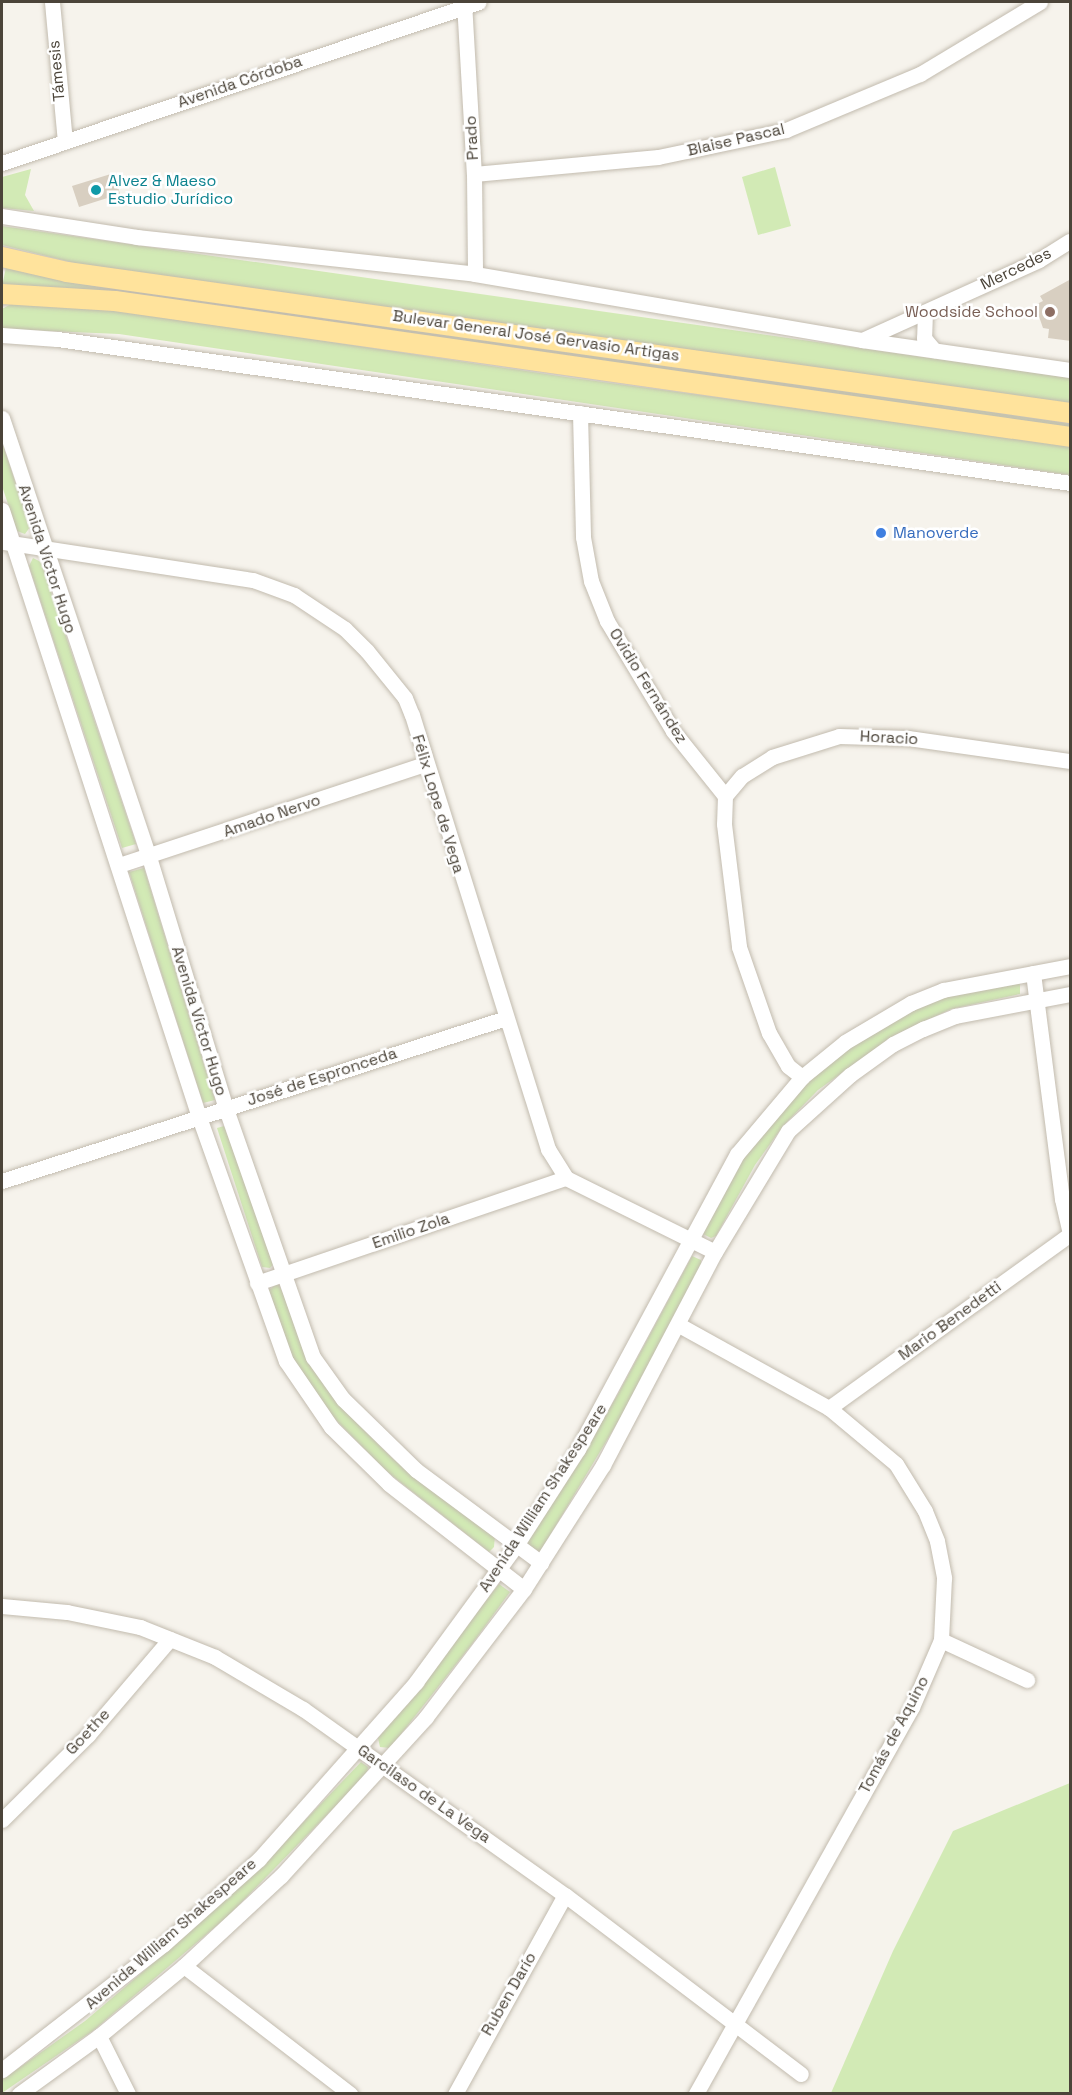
<!DOCTYPE html>
<html>
<head>
<meta charset="utf-8">
<style>
  body { margin:0 }
  #map { position:relative; width:1072px; height:2095px; overflow:hidden; background:#f6f3ec; font-family:"Space Grotesk",sans-serif }
  div>[style] { position:absolute }
  .green>* { inset:0; background:#d2eab5 }
  .building>* { inset:0; background:#d8cfc1 }
  .roads { filter:drop-shadow(0 0 2px #c2bbae) drop-shadow(0 0 2px #c2bbae) }
  .minor>* { height:15px; margin:-7.5px; padding:0 7.5px; transform-origin:7.5px; border-radius:7.5px; background:#fff }
  .major>* { height:20px; margin:-10px; padding:0 10px; transform-origin:10px; border-radius:10px; background:#ffe39c }
  .dots>* { width:16px; height:16px; translate:-50% -50%; box-sizing:border-box; border:3px solid #fff; border-radius:50% }
  span { translate:-50% -50%; white-space:nowrap; text-align:center; line-height:1.15; -webkit-text-stroke:5px #fff; paint-order:stroke }
  .street-label { font-size:16px; color:#4b4439 }
  .culture-label { font-size:16px; color:#0d838f }
  .left { translate:0 -50%; text-align:left }
  .education-label { font-size:16px; color:#785e54 }
  .right { translate:-100% -50%; text-align:right }
  .shop-label { font-size:16px; color:#366cbe }
  .frame { position:absolute; inset:0; border:3px solid #4b4439; pointer-events:none }
</style>
</head>
<body>
<div id="map">
  <div class="green">
    <div style="clip-path:polygon(775px 167px,791px 226px,758px 235px,742px 177px)"></div>
    <div style="clip-path:polygon(31px 169px,25px 195px,34px 211px,2px 208px,2px 177px)"></div>
    <div style="clip-path:polygon(2px 226px,1070px 378px,1070px 406px,91px 267px,2px 245px)"></div>
    <div style="clip-path:polygon(6px 267px,73px 283px,962px 408px,1070px 424px,1070px 428px,68px 289px,2px 287px)"></div>
    <div style="clip-path:polygon(13px 303px,129px 312px,566px 377px,1070px 445px,1070px 475px,119px 334px,2px 329px,2px 309px)"></div>
    <div style="clip-path:polygon(2px 442px,30px 527px,25px 534px,17px 531px,2px 486px)"></div>
    <div style="clip-path:polygon(33px 558px,41px 562px,136px 844px,122px 848px,29px 566px)"></div>
    <div style="clip-path:polygon(144px 868px,215px 1100px,203px 1103px,129px 872px)"></div>
    <div style="clip-path:polygon(1020px 983px,1020px 994px,951px 1009px,895px 1035px,818px 1090px,783px 1126px,755px 1165px,716px 1236px,711px 1238px,703px 1234px,702px 1229px,743px 1158px,806px 1081px,849px 1048px,916px 1007px,946px 995px)"></div>
    <div style="clip-path:polygon(224px 1126px,275px 1262px,270px 1268px,262px 1267px,217px 1128px)"></div>
    <div style="clip-path:polygon(692px 1256px,701px 1260px,701px 1265px,631px 1400px,540px 1552px,526px 1544px,617px 1396px)"></div>
    <div style="clip-path:polygon(278px 1283px,339px 1405px,393px 1459px,495px 1536px,494px 1547px,489px 1552px,385px 1470px,331px 1415px,291px 1357px,269px 1290px)"></div>
    <div style="clip-path:polygon(499px 1584px,510px 1592px,472px 1644px,390px 1748px,380px 1747px,378px 1738px)"></div>
    <div style="clip-path:polygon(361px 1762px,368px 1767px,367px 1774px,228px 1916px,94px 2030px,2px 2093px,2px 2080px,85px 2021px,165px 1953px,263px 1864px)"></div>
    <div style="clip-path:polygon(1070px 1783px,1070px 2093px,831px 2093px,893px 1951px,953px 1831px)"></div>
  </div>
  <div class="building">
    <div style="clip-path:polygon(114px 173px,120px 194px,79px 207px,72px 186px)"></div>
    <div style="clip-path:polygon(1071px 279px,1071px 341px,1048px 338px,1049px 329px,1043px 328px,1035px 305px,1043px 301px,1040px 296px)"></div>
  </div>
  <div class="roads">
    <div class="minor">
      <div style="left:52px;top:2px;width:140px;rotate:84.7deg"></div>
      <div style="left:464px;top:2px;width:172px;rotate:86.7deg"></div>
      <div style="left:474px;top:174px;width:100px;rotate:89.4deg"></div>
      <div style="left:2px;top:163px;width:503px;rotate:-18.65deg"></div>
      <div style="left:474px;top:174px;width:185px;rotate:-5.3deg"></div>
      <div style="left:658px;top:157px;width:131px;rotate:-11.9deg"></div>
      <div style="left:786px;top:130px;width:145px;rotate:-22.7deg"></div>
      <div style="left:920px;top:74px;width:140px;rotate:-31deg"></div>
      <div style="left:2px;top:216px;width:137px;rotate:8.8deg"></div>
      <div style="left:137px;top:237px;width:340px;rotate:6.2deg"></div>
      <div style="left:475px;top:274px;width:393px;rotate:9.7deg"></div>
      <div style="left:862px;top:340px;width:210px;rotate:8.2deg"></div>
      <div style="left:925px;top:312px;width:26px;rotate:92deg"></div>
      <div style="left:924px;top:338px;width:16px;rotate:50deg"></div>
      <div style="left:2px;top:335px;width:55px;rotate:4.2deg"></div>
      <div style="left:57px;top:339px;width:1023px;rotate:8.09deg"></div>
      <div style="left:862px;top:340px;width:194px;rotate:-24.3deg"></div>
      <div style="left:1039px;top:260px;width:36px;rotate:-32deg"></div>
      <div style="left:580px;top:413px;width:124px;rotate:88.6deg"></div>
      <div style="left:583px;top:537px;width:45px;rotate:79.7deg"></div>
      <div style="left:591px;top:581px;width:43px;rotate:68.2deg"></div>
      <div style="left:607px;top:621px;width:128px;rotate:59deg"></div>
      <div style="left:673px;top:731px;width:83px;rotate:51.3deg"></div>
      <div style="left:725px;top:796px;width:28px;rotate:92deg"></div>
      <div style="left:724px;top:824px;width:124px;rotate:83deg"></div>
      <div style="left:739px;top:947px;width:91px;rotate:70.8deg"></div>
      <div style="left:769px;top:1033px;width:38px;rotate:60deg"></div>
      <div style="left:788px;top:1066px;width:18px;rotate:38deg"></div>
      <div style="left:2px;top:418px;width:463px;rotate:71.5deg"></div>
      <div style="left:149px;top:857px;width:264px;rotate:73deg"></div>
      <div style="left:226px;top:1109px;width:263px;rotate:70.7deg"></div>
      <div style="left:313px;top:1357px;width:52px;rotate:54.5deg"></div>
      <div style="left:343px;top:1399px;width:102px;rotate:44.2deg"></div>
      <div style="left:416px;top:1470px;width:156px;rotate:36.6deg"></div>
      <div style="left:2px;top:510px;width:638px;rotate:72.02deg"></div>
      <div style="left:199px;top:1117px;width:259px;rotate:70.4deg"></div>
      <div style="left:286px;top:1361px;width:80px;rotate:55.7deg"></div>
      <div style="left:331px;top:1427px;width:81px;rotate:44.5deg"></div>
      <div style="left:389px;top:1484px;width:171px;rotate:37.9deg"></div>
      <div style="left:4px;top:542px;width:252px;rotate:8.7deg"></div>
      <div style="left:253px;top:580px;width:44px;rotate:20.1deg"></div>
      <div style="left:294px;top:595px;width:61px;rotate:33.7deg"></div>
      <div style="left:345px;top:629px;width:31px;rotate:45deg"></div>
      <div style="left:367px;top:651px;width:60px;rotate:51deg"></div>
      <div style="left:405px;top:698px;width:18px;rotate:68deg"></div>
      <div style="left:412px;top:715px;width:455px;rotate:72.6deg"></div>
      <div style="left:548px;top:1149px;width:34px;rotate:58deg"></div>
      <div style="left:566px;top:1178px;width:166px;rotate:26.4deg"></div>
      <div style="left:725px;top:796px;width:26px;rotate:-50deg"></div>
      <div style="left:742px;top:776px;width:36px;rotate:-32deg"></div>
      <div style="left:772px;top:757px;width:70px;rotate:-17.4deg"></div>
      <div style="left:839px;top:736px;width:69px;rotate:1.7deg"></div>
      <div style="left:908px;top:738px;width:164px;rotate:8.1deg"></div>
      <div style="left:119px;top:865px;width:322px;rotate:-18.3deg"></div>
      <div style="left:1033px;top:973px;width:228px;rotate:82.7deg"></div>
      <div style="left:1062px;top:1199px;width:35px;rotate:77deg"></div>
      <div style="left:2px;top:1181px;width:530px;rotate:-17.92deg"></div>
      <div style="left:257px;top:1283px;width:326px;rotate:-18.8deg"></div>
      <div style="left:679px;top:1325px;width:171px;rotate:29deg"></div>
      <div style="left:829px;top:1408px;width:87px;rotate:39.9deg"></div>
      <div style="left:896px;top:1464px;width:55px;rotate:58.3deg"></div>
      <div style="left:925px;top:1511px;width:32px;rotate:68deg"></div>
      <div style="left:937px;top:1541px;width:38px;rotate:79deg"></div>
      <div style="left:944px;top:1578px;width:62px;rotate:92.8deg"></div>
      <div style="left:941px;top:1640px;width:73px;rotate:113.4deg"></div>
      <div style="left:912px;top:1707px;width:443px;rotate:119.2deg"></div>
      <div style="left:829px;top:1408px;width:297px;rotate:-35.8deg"></div>
      <div style="left:2px;top:1606px;width:65px;rotate:5.3deg"></div>
      <div style="left:67px;top:1612px;width:75px;rotate:11.6deg"></div>
      <div style="left:140px;top:1627px;width:81px;rotate:21.8deg"></div>
      <div style="left:215px;top:1657px;width:102px;rotate:30.6deg"></div>
      <div style="left:303px;top:1709px;width:321px;rotate:35.4deg"></div>
      <div style="left:565px;top:1895px;width:296px;rotate:37.2deg"></div>
      <div style="left:941px;top:1640px;width:95px;rotate:24.9deg"></div>
      <div style="left:2px;top:1820px;width:121px;rotate:-44.7deg"></div>
      <div style="left:88px;top:1735px;width:126px;rotate:-49.5deg"></div>
      <div style="left:184px;top:1966px;width:210px;rotate:37.6deg"></div>
      <div style="left:99px;top:2036px;width:65px;rotate:63.4deg"></div>
      <div style="left:2px;top:2070px;width:205px;rotate:-37.9deg"></div>
      <div style="left:164px;top:1944px;width:127px;rotate:-41.8deg"></div>
      <div style="left:259px;top:1859px;width:237px;rotate:-48.4deg"></div>
      <div style="left:416px;top:1682px;width:171px;rotate:-53.8deg"></div>
      <div style="left:517px;top:1544px;width:113px;rotate:-57.3deg"></div>
      <div style="left:578px;top:1449px;width:335px;rotate:-61.7deg"></div>
      <div style="left:737px;top:1154px;width:101px;rotate:-49.8deg"></div>
      <div style="left:802px;top:1077px;width:55px;rotate:-39.1deg"></div>
      <div style="left:845px;top:1042px;width:77px;rotate:-30.6deg"></div>
      <div style="left:911px;top:1003px;width:35px;rotate:-22deg"></div>
      <div style="left:943px;top:990px;width:129px;rotate:-10.7deg"></div>
      <div style="left:19px;top:2094px;width:99px;rotate:-35.9deg"></div>
      <div style="left:99px;top:2036px;width:110px;rotate:-39.5deg"></div>
      <div style="left:184px;top:1966px;width:132px;rotate:-42.9deg"></div>
      <div style="left:281px;top:1876px;width:215px;rotate:-47.6deg"></div>
      <div style="left:426px;top:1717px;width:161px;rotate:-52.6deg"></div>
      <div style="left:524px;top:1589px;width:147px;rotate:-57.5deg"></div>
      <div style="left:603px;top:1465px;width:241px;rotate:-62.3deg"></div>
      <div style="left:715px;top:1252px;width:141px;rotate:-58.9deg"></div>
      <div style="left:788px;top:1131px;width:84px;rotate:-42.1deg"></div>
      <div style="left:850px;top:1075px;width:53px;rotate:-35.8deg"></div>
      <div style="left:893px;top:1044px;width:34px;rotate:-27deg"></div>
      <div style="left:923px;top:1029px;width:35px;rotate:-22deg"></div>
      <div style="left:955px;top:1016px;width:117px;rotate:-10.8deg"></div>
      <div style="left:455px;top:2094px;width:227px;rotate:-61.1deg"></div>
    </div>
    <div class="major">
      <div style="left:2px;top:257px;width:67px;rotate:13deg"></div>
      <div style="left:67px;top:272px;width:1013px;rotate:8deg"></div>
      <div style="left:2px;top:294px;width:113px;rotate:3.5deg"></div>
      <div style="left:115px;top:301px;width:965px;rotate:8.1deg"></div>
    </div>
  </div>
  <div class="dots">
    <div style="left:96px;top:190px;background:#0f9aa8"></div>
    <div style="left:1050px;top:312px;background:#8d6e63"></div>
    <div style="left:881px;top:533px;background:#3f7fe0"></div>
  </div>
  <div class="street-label">
    <span style="left:57px;top:71px;rotate:-95deg">Támesis</span>
    <span style="left:240px;top:82px;rotate:-19deg">Avenida Córdoba</span>
    <span style="left:472px;top:138px;rotate:-93deg">Prado</span>
    <span style="left:736px;top:140px;rotate:-13deg">Blaise Pascal</span>
    <span style="left:1016px;top:269px;rotate:-26deg">Mercedes</span>
    <span style="left:536px;top:336px;rotate:8deg">Bulevar General José Gervasio Artigas</span>
    <span style="left:47px;top:559px;rotate:72deg">Avenida Víctor Hugo</span>
    <span style="left:648px;top:686px;rotate:58deg">Ovidio Fernández</span>
    <span style="left:889px;top:738px;rotate:3deg">Horacio</span>
    <span style="left:438px;top:804px;rotate:73deg">Félix Lope de Vega</span>
    <span style="left:272px;top:816px;rotate:-19deg">Amado Nervo</span>
    <span style="left:199px;top:1021px;rotate:73deg">Avenida Víctor Hugo</span>
    <span style="left:322px;top:1077px;rotate:-18deg">José de Espronceda</span>
    <span style="left:411px;top:1231px;rotate:-19deg">Emilio Zola</span>
    <span style="left:950px;top:1321px;rotate:-36deg">Mario Benedetti</span>
    <span style="left:543px;top:1498px;rotate:-57deg">Avenida William Shakespeare</span>
    <span style="left:88px;top:1732px;rotate:-47deg">Goethe</span>
    <span style="left:894px;top:1735px;rotate:-62deg">Tomás de Aquino</span>
    <span style="left:424px;top:1794px;rotate:35deg">Garcilaso de La Vega</span>
    <span style="left:171px;top:1934px;rotate:-41deg">Avenida William Shakespeare</span>
    <span style="left:509px;top:1994px;rotate:-60deg">Ruben Darío</span>
  </div>
  <div class="culture-label">
    <span class="left" style="left:108px;top:190px">Alvez &amp; Maeso<br>Estudio Jurídico</span>
  </div>
  <div class="education-label">
    <span class="right" style="left:1038px;top:312px">Woodside School</span>
  </div>
  <div class="shop-label">
    <span class="left" style="left:893px;top:533px">Manoverde</span>
  </div>
  <div class="frame"></div>
</div>
</body>
</html>
